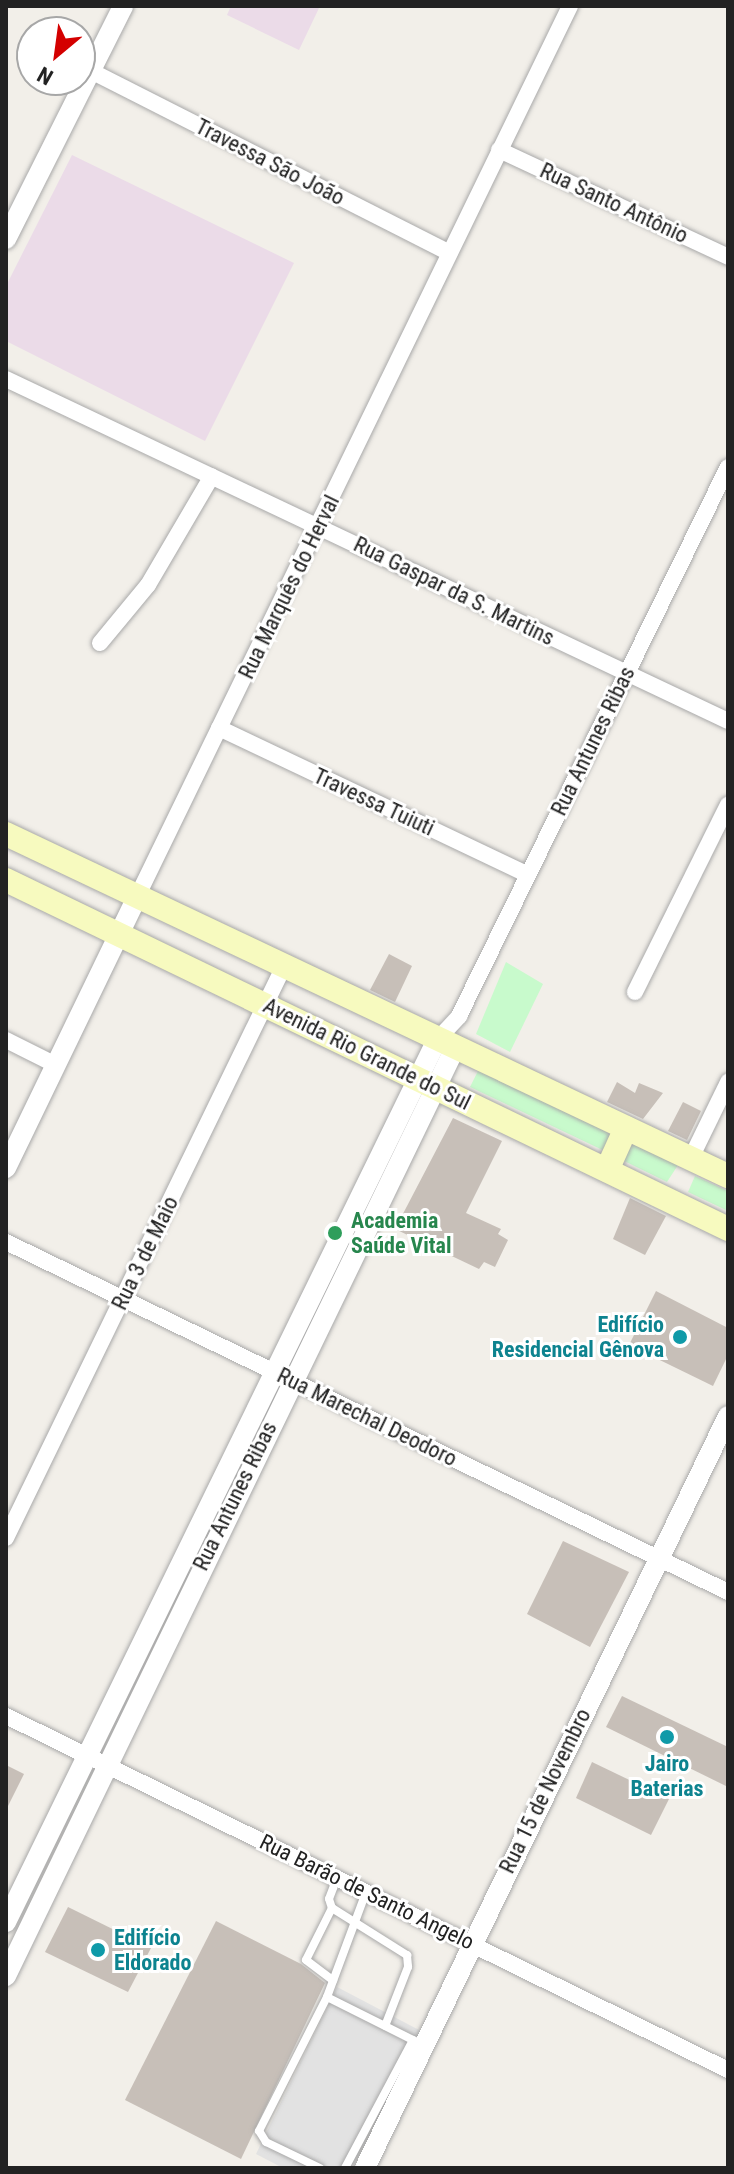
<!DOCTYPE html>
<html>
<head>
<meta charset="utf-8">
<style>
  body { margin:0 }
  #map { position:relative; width:734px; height:2174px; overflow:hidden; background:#f2efe9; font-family:"Roboto Condensed",sans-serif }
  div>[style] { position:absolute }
  .industrial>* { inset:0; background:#ebdbe8 }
  .park>* { inset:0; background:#c8facc }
  .parking>* { inset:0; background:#e2e2e2 }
  .building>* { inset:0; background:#c7bfb8 }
  .roads { filter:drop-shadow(0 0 2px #a9a9a9) drop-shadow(0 0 2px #a9a9a9) }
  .service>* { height:8px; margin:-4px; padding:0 4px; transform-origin:4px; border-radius:4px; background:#fff }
  .minor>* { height:16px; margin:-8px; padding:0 8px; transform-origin:8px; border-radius:8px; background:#fff }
  .tertiary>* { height:20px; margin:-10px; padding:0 10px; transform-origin:10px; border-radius:10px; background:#fff }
  .secondary>* { height:24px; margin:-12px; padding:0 12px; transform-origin:12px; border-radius:12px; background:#f7fabf }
  .dots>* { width:22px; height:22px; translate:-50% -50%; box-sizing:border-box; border:4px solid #fff; border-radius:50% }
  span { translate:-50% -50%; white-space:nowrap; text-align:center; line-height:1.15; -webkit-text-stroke:6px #fff; paint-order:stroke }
  .street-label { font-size:22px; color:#222 }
  .leisure-label { font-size:22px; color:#27864d; font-weight:700 }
  .left { translate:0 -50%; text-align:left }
  .culture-label { font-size:22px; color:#0d838f; font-weight:700 }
  .right { translate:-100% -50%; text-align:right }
  .frame { position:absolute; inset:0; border:8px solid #222; pointer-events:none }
  .north { position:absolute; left:16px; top:16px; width:80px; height:80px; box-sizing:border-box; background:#fff; border:2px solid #a7a7a7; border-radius:50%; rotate:209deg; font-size:22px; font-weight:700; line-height:32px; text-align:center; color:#222 }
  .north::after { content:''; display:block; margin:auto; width:28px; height:36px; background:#d40000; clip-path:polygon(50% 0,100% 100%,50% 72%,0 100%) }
</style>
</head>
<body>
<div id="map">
  <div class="industrial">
    <div style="clip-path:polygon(231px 6px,320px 6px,299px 50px,227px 15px)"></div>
    <div style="clip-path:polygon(72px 155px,294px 263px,205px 441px,6px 341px,6px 286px)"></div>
  </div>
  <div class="park">
    <div style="clip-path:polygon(506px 962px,543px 984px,510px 1052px,476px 1034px)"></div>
    <div style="clip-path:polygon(478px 1071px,618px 1136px,613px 1155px,470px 1087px)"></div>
    <div style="clip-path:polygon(625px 1138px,678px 1165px,667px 1182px,616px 1157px)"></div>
    <div style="clip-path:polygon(695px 1176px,728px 1191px,728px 1211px,688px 1192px)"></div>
  </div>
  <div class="parking">
    <div style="clip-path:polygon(337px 1987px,421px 2031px,351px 2168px,283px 2168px,256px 2154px)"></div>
  </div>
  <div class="building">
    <div style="clip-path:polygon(389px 954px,412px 966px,395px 1002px,370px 990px)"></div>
    <div style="clip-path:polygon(617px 1082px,635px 1093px,639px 1083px,663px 1093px,643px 1119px,607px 1102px)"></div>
    <div style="clip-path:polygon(683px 1102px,701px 1111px,687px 1140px,668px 1131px)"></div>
    <div style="clip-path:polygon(453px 1118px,502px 1141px,466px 1213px,501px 1229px,498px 1234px,508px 1240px,495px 1267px,484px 1262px,479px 1269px,395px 1229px)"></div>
    <div style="clip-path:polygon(630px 1198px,666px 1216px,645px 1255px,613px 1239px)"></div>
    <div style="clip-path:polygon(656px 1291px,728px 1328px,728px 1355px,713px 1386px,629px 1345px)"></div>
    <div style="clip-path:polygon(563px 1541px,629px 1572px,590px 1647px,527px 1614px)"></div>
    <div style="clip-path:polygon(622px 1696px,728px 1747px,728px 1787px,606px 1727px)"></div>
    <div style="clip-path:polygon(592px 1762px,669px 1799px,651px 1835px,576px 1798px)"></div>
    <div style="clip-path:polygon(6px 1765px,24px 1774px,6px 1810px)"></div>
    <div style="clip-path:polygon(68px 1907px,151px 1948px,128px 1992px,45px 1952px)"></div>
    <div style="clip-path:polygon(216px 1921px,301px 1964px,325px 1983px,241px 2159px,125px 2100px)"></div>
  </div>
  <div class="roads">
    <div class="service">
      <div style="left:337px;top:1878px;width:22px;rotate:111deg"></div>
      <div style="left:329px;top:1899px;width:9px;rotate:72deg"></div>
      <div style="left:332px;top:1908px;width:89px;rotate:32.1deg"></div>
      <div style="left:407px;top:1955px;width:12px;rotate:85deg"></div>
      <div style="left:408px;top:1967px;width:63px;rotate:111.3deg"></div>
      <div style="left:332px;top:1908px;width:58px;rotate:116.6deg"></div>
      <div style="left:306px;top:1960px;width:34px;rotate:37deg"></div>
      <div style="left:327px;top:1997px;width:112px;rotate:-69.6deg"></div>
      <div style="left:320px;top:2168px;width:60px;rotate:-154.3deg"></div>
      <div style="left:266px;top:2142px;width:13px;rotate:-122deg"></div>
      <div style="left:259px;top:2131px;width:150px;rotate:-63.1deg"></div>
      <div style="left:327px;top:1997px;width:107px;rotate:26.6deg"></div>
      <div style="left:345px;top:2168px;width:145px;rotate:-62deg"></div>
    </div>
    <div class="minor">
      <div style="left:91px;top:71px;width:402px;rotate:26.9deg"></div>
      <div style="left:499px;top:150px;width:253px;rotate:25deg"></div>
      <div style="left:6px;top:379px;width:799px;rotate:25.35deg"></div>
      <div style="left:100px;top:643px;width:75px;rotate:-50.4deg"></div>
      <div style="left:148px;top:585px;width:126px;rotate:-59.6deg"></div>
      <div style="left:219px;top:728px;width:342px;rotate:25.4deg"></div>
      <div style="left:137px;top:897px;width:991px;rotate:-64.08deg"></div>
      <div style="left:635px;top:992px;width:209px;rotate:-63.6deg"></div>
      <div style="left:6px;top:1040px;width:56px;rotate:26.6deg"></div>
      <div style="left:437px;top:1040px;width:33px;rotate:-47deg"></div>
      <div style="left:459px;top:1016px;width:611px;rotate:-63.9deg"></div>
      <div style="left:691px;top:1158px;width:85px;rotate:-64deg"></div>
      <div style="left:6px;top:1242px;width:802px;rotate:25.86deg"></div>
      <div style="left:6px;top:1538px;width:634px;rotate:-64.08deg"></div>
      <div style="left:6px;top:1716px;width:804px;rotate:26.12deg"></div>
    </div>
    <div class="tertiary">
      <div style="left:6px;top:239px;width:261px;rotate:-63.3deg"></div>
      <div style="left:6px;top:1168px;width:301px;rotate:-64.2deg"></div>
      <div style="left:6px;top:1922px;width:982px;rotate:-63.96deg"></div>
      <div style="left:6px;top:1976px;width:1031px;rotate:-64.18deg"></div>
      <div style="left:365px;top:2168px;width:835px;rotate:-64.23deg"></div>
    </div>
    <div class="secondary">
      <div style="left:6px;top:834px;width:799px;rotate:25.35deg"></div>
      <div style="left:6px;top:880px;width:802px;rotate:25.8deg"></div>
      <div style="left:607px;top:1170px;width:46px;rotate:-65.7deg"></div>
    </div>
  </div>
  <div class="dots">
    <div style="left:335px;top:1233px;background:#2e9e5b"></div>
    <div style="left:680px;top:1337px;background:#0f9aa8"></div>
    <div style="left:667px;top:1737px;background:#0f9aa8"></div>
    <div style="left:98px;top:1950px;background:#0f9aa8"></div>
  </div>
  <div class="street-label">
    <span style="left:270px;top:162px;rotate:27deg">Travessa São João</span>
    <span style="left:614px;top:203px;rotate:25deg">Rua Santo Antônio</span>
    <span style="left:289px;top:587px;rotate:-64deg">Rua Marquês do Herval</span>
    <span style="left:454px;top:591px;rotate:26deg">Rua Gaspar da S. Martins</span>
    <span style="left:593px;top:741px;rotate:-64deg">Rua Antunes Ribas</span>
    <span style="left:374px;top:802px;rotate:25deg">Travessa Tuiuti</span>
    <span style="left:367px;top:1054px;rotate:26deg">Avenida Rio Grande do Sul</span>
    <span style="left:145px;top:1253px;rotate:-64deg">Rua 3 de Maio</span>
    <span style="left:367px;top:1417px;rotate:26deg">Rua Marechal Deodoro</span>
    <span style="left:235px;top:1496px;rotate:-64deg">Rua Antunes Ribas</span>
    <span style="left:545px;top:1791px;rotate:-64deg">Rua 15 de Novembro</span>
    <span style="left:367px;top:1892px;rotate:26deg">Rua Barão de Santo Angelo</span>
  </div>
  <div class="leisure-label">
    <span class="left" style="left:351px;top:1233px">Academia<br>Saúde Vital</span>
  </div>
  <div class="culture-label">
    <span class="right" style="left:664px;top:1337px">Edifício<br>Residencial Gênova</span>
    <span style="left:667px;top:1776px">Jairo<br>Baterias</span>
    <span class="left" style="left:114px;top:1950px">Edifício<br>Eldorado</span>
  </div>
  <div class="frame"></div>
  <div class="north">N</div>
</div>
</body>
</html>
